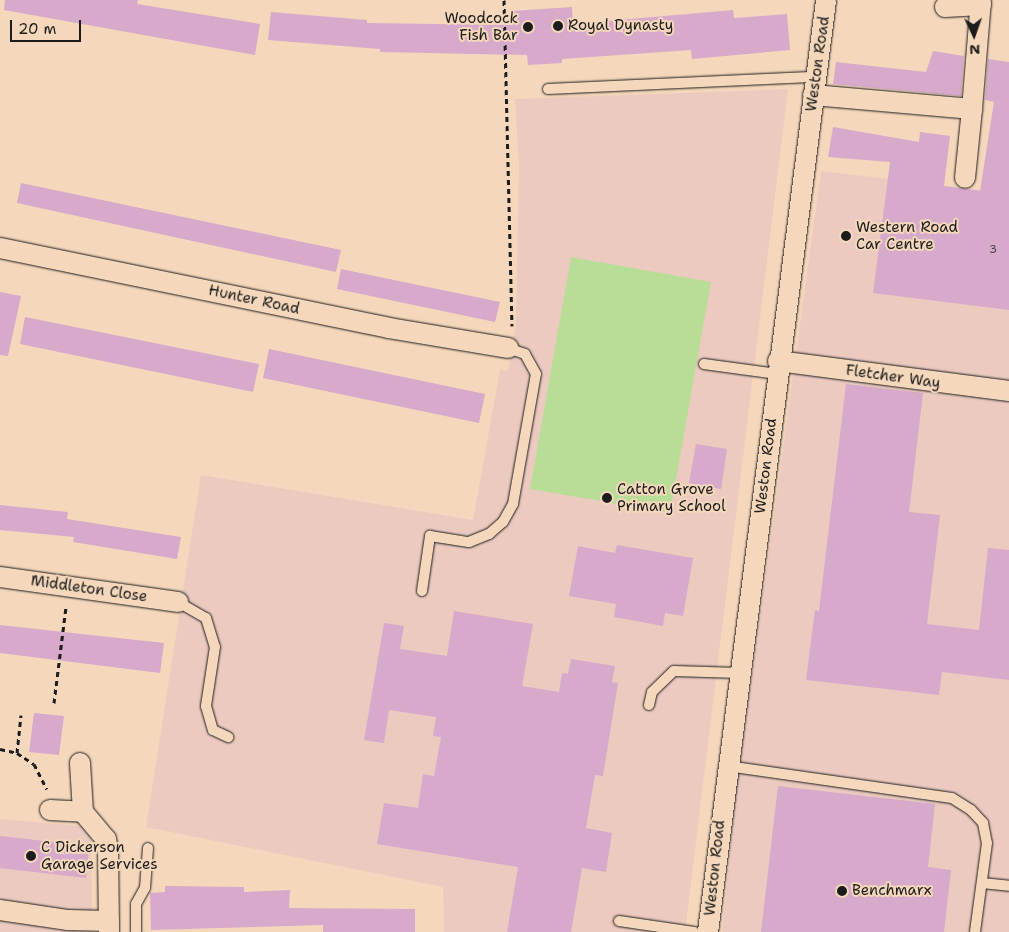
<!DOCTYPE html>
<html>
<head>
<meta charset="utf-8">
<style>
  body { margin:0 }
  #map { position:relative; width:1009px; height:932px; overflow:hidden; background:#f5d8bb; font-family:"Shantell Sans",sans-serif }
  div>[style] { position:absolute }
  .built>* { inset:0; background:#eccac0 }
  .green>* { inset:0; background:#b8dd97 }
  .building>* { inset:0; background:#d7a9ca }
  .path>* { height:3px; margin-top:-1.5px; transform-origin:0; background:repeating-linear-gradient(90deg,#1c1c1c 0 5px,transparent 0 9px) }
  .roads { filter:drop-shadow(0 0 1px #1c1c1c) drop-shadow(0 0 1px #1c1c1c) }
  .lane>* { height:10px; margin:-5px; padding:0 5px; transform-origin:5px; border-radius:5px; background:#f5d8bb }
  .street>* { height:20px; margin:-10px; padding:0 10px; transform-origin:10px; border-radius:10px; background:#f5d8bb }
  .dots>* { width:14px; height:14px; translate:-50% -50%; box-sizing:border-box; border:2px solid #f5d8bb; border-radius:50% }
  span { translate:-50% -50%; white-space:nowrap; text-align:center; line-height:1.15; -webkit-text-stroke:4px #f5d8bb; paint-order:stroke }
  .number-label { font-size:12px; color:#4b3f48 }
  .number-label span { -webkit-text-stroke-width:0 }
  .poi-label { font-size:15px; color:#1c1c1c }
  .right { translate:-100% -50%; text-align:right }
  .left { translate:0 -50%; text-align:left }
  .street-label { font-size:15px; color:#1c1c1c }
  .north { position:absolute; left:949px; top:10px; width:50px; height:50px; -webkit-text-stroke:4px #f5d8bb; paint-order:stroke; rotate:177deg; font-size:14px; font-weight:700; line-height:20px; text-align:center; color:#1c1c1c }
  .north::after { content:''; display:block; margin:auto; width:18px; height:22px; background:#1c1c1c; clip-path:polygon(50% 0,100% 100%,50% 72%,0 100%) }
  .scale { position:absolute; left:10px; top:20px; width:71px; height:22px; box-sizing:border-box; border:2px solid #1c1c1c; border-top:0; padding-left:6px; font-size:15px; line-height:18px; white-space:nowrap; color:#1c1c1c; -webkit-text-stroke:4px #f5d8bb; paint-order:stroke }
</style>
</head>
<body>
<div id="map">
  <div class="built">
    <div style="clip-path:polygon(788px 89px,685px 932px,444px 932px,443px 887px,146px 827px,201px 475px,473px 520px,500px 370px,508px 371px,516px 326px,519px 164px,515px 99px)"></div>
    <div style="clip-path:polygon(821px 171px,1009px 193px,1009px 932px,722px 932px,736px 792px)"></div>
    <div style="clip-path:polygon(0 819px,91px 827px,92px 932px,0 932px)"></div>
  </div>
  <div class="green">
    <div style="clip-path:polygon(571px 257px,711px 282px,670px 513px,530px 489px)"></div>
  </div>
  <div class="building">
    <div style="clip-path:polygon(5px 0,138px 0,137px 4px,260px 24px,255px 55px,4px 10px)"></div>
    <div style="clip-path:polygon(572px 7px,573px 24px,733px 10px,734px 18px,787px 14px,790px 50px,692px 59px,691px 50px,562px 59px,562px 63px,528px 65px,527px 55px,380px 52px,380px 49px,268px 40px,271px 12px,367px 20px,367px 23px,513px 25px,512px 11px)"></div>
    <div style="clip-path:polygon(933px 51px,964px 56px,961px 96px,833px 84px,836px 62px,926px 72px)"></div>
    <div style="clip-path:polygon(988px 59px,1009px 62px,1009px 310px,873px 293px,890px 162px,828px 157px,833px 127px,919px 142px,920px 132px,950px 136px,944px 186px,980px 191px,994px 102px,985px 100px)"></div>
    <div style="clip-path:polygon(21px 183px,341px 250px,336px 272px,17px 203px)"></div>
    <div style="clip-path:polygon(341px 269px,500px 302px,495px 322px,337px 289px)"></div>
    <div style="clip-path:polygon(0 292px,21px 296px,8px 356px,0 355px)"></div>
    <div style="clip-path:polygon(25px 317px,259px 364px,253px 392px,20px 344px)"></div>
    <div style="clip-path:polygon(269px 349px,485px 394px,479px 423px,263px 378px)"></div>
    <div style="clip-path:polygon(846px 384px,923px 393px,909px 512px,940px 515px,927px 624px,979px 630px,988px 548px,1009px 550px,1009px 680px,942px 672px,939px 695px,806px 680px,815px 610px,819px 611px)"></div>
    <div style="clip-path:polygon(696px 444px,727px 449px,721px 489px,689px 483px)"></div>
    <div style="clip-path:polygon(0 505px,68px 512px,67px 519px,181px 537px,177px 559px,73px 542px,74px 537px,0 530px)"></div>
    <div style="clip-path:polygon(617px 545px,693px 558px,683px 616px,665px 613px,663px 626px,614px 617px,616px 604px,569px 596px,578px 546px,615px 553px)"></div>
    <div style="clip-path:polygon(454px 611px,533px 624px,522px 686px,559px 692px,562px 673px,568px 674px,571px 659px,615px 666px,612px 682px,618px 683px,603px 776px,595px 775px,586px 828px,612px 833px,606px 872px,582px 868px,571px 932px,507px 932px,518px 867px,377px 844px,384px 803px,418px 808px,423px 774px,434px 776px,441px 737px,433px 736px,436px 717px,389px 710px,384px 743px,364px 740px,384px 623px,404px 626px,400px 649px,447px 656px)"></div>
    <div style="clip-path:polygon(0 625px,164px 643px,160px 673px,0 653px)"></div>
    <div style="clip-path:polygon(34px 713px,64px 716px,59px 755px,29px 752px)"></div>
    <div style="clip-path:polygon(778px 786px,935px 804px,928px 867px,951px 870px,944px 932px,761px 932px)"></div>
    <div style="clip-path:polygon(0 836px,89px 846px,86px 878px,0 868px)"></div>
    <div style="clip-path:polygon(165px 886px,244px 887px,244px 892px,290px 890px,289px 908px,415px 909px,415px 932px,323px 932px,323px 925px,151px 930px,150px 893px,165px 892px)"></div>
  </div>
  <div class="path">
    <div style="left:504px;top:0;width:326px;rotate:88.6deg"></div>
    <div style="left:54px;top:703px;width:98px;rotate:-82.9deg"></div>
    <div style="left:0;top:749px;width:17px;rotate:13deg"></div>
    <div style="left:17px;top:753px;width:20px;rotate:33deg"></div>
    <div style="left:34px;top:764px;width:28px;rotate:63deg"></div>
    <div style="left:17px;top:753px;width:38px;rotate:-84deg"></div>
  </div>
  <div class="roads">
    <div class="lane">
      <div style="left:548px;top:89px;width:268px;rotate:-2.6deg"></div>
      <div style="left:704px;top:364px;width:74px;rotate:7.8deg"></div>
      <div style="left:422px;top:591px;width:56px;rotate:-81.7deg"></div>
      <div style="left:430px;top:536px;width:39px;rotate:9deg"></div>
      <div style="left:469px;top:542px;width:22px;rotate:-22deg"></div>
      <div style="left:489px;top:534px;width:18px;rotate:-41deg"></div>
      <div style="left:503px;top:522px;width:21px;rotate:-61deg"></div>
      <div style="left:513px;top:504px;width:132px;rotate:-80deg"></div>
      <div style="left:536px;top:374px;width:23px;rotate:-119deg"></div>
      <div style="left:525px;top:354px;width:18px;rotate:-161deg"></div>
      <div style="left:178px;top:602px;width:32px;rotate:30deg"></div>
      <div style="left:206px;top:618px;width:30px;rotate:73deg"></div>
      <div style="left:215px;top:647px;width:60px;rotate:98.7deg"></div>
      <div style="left:206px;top:706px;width:25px;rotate:74deg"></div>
      <div style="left:213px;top:730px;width:17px;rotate:25deg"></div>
      <div style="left:649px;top:705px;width:13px;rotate:-77deg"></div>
      <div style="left:652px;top:692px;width:30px;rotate:-44deg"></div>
      <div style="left:674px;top:671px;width:65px;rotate:1.8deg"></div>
      <div style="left:727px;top:766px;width:227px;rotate:8.1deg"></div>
      <div style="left:952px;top:798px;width:22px;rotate:32deg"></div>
      <div style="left:971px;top:810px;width:18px;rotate:47deg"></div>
      <div style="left:983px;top:823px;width:20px;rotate:79deg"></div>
      <div style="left:987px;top:843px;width:90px;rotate:97.7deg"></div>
      <div style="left:982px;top:883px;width:27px;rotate:6deg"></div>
      <div style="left:619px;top:921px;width:76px;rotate:8.3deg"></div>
      <div style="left:136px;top:932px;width:28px;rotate:-90deg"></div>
      <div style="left:136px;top:904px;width:18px;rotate:-61deg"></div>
      <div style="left:145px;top:888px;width:40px;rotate:-85.7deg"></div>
    </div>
    <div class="street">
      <div style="left:945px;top:7px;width:36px;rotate:-3deg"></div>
      <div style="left:813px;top:95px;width:160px;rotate:5deg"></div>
      <div style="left:972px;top:109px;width:69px;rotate:95.8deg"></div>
      <div style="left:972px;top:109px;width:109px;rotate:-85.3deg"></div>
      <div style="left:0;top:248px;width:397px;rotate:11.6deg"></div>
      <div style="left:389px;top:328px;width:121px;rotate:9.5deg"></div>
      <div style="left:778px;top:361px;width:233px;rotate:7.4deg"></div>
      <div style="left:0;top:577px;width:180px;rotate:8deg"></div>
      <div style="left:80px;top:763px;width:49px;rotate:86.5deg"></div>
      <div style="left:83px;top:812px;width:35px;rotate:50deg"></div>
      <div style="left:106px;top:839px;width:10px;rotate:79deg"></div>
      <div style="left:108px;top:849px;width:83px;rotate:89.3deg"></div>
      <div style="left:50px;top:810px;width:33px;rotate:3deg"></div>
      <div style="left:0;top:910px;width:69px;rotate:8.4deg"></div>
      <div style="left:68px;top:920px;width:41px;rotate:1.4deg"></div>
      <div style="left:708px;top:932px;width:939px;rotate:-82.78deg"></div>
    </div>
  </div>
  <div class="dots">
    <div style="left:558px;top:26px;background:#1c1c1c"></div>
    <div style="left:528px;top:27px;background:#1c1c1c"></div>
    <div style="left:846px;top:236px;background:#1c1c1c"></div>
    <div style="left:607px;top:498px;background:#1c1c1c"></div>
    <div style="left:31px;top:856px;background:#1c1c1c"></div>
    <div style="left:842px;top:891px;background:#1c1c1c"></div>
  </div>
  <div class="number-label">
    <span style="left:993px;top:250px">3</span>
  </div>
  <div class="poi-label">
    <span class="right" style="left:518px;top:27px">Woodcock<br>Fish Bar</span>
    <span class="left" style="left:568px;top:26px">Royal Dynasty</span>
    <span class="left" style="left:856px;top:236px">Western Road<br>Car Centre</span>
    <span class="left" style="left:617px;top:498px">Catton Grove<br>Primary School</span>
    <span class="left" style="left:41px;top:856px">C Dickerson<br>Garage Services</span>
    <span class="left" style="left:852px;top:891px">Benchmarx</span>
  </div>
  <div class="street-label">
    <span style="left:818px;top:64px;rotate:-82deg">Weston Road</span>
    <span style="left:254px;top:300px;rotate:12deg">Hunter Road</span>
    <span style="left:893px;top:377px;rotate:8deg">Fletcher Way</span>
    <span style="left:766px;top:466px;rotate:-83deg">Weston Road</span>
    <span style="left:89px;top:589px;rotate:8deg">Middleton Close</span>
    <span style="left:715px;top:868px;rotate:-84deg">Weston Road</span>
  </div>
  <div class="north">N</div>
  <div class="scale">20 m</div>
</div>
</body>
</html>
